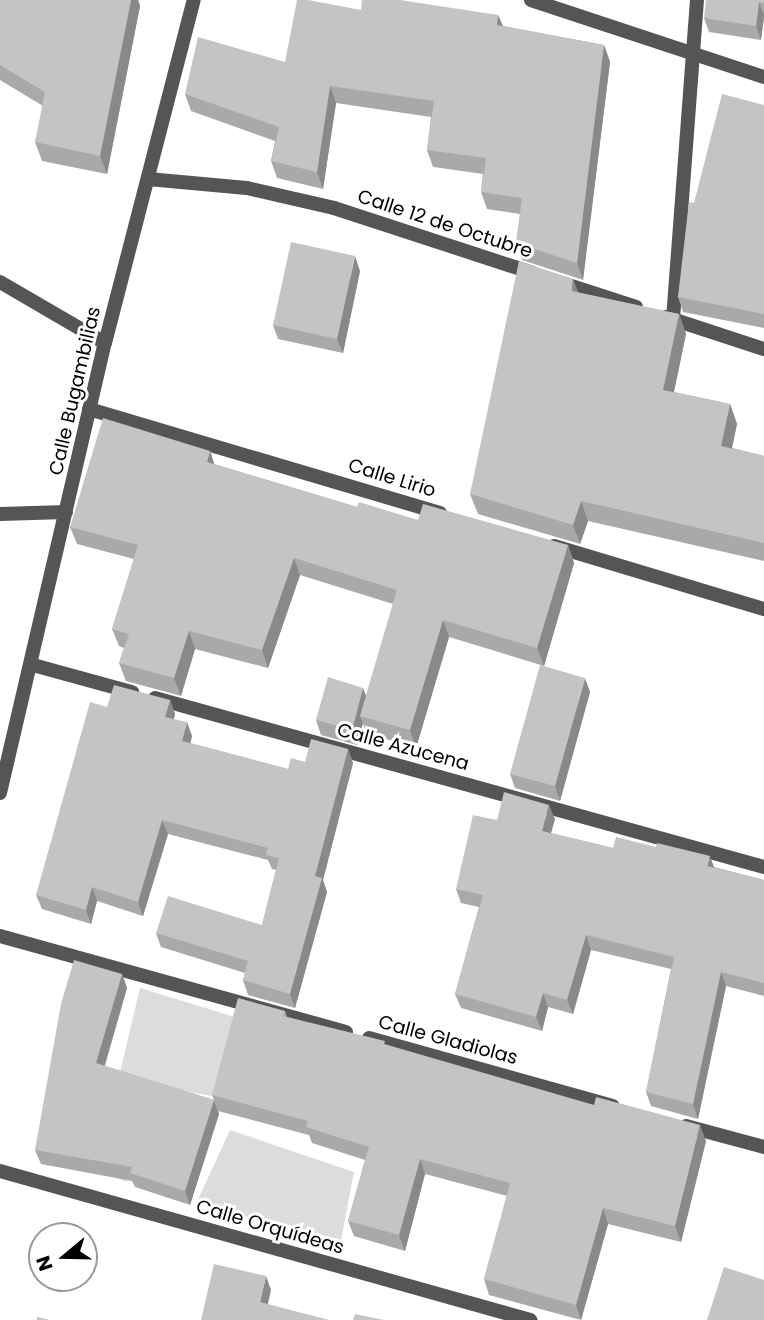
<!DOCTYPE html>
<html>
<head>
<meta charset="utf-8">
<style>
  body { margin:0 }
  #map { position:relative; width:764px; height:1320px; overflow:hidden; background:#fff; font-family:Poppins,sans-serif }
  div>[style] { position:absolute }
  .green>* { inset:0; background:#dcdcdc }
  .minor>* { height:14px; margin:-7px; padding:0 7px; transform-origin:7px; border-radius:7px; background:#555 }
  .wall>* { inset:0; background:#a9a9a9 }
  .shaded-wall>* { inset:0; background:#898989 }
  .building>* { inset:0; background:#c4c4c4 }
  span { translate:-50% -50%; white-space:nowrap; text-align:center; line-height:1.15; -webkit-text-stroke:6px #fff; paint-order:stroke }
  .street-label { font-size:19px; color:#000 }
  .north { position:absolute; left:28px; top:1222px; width:70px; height:70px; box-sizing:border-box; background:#fff; border:2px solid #999; border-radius:50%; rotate:251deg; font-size:19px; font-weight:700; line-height:28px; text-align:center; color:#000 }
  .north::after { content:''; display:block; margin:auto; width:24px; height:32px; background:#000; clip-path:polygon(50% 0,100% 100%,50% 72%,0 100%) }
</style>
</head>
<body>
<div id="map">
  <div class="green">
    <div style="clip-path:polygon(140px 988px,235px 1017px,212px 1096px,158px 1087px,127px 1182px,97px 1169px)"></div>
    <div style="clip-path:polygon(230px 1130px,354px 1172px,341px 1240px,196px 1204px)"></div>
  </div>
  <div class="minor">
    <div style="left:531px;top:0;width:245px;rotate:18.3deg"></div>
    <div style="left:148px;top:179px;width:99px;rotate:5.2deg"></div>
    <div style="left:247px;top:188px;width:89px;rotate:12.9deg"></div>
    <div style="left:334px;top:208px;width:209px;rotate:18.1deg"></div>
    <div style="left:0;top:282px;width:121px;rotate:30.2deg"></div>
    <div style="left:559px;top:282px;width:81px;rotate:18deg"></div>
    <div style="left:666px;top:317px;width:103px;rotate:18.1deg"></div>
    <div style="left:673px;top:319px;width:320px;rotate:-85.7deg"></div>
    <div style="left:89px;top:409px;width:366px;rotate:16.5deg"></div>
    <div style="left:0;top:514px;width:66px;rotate:-1.7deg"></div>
    <div style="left:554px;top:546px;width:219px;rotate:16.7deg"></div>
    <div style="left:33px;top:665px;width:103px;rotate:15.3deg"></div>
    <div style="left:155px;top:698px;width:632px;rotate:15.51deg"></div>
    <div style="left:0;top:793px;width:462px;rotate:-76.9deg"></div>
    <div style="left:105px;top:343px;width:354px;rotate:-75.5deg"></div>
    <div style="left:0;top:936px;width:359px;rotate:15.5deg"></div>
    <div style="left:369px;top:1038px;width:253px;rotate:15.6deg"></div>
    <div style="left:686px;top:1126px;width:81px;rotate:15.1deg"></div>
    <div style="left:0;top:1171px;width:551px;rotate:15.7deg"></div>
  </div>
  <div class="wall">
    <div style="clip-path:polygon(0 0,138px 0,140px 6px,107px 174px,42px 161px,35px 142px,43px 106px,0 80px)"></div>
    <div style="clip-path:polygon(764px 0,764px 18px,761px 40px,709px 32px,704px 18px)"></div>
    <div style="clip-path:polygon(361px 10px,498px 15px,503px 26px,604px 45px,610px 62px,583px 280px,522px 260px,516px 243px,520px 214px,487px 209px,481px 192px,483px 174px,433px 167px,427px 150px,431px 117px,336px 103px,323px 189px,277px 178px,271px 161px,275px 141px,191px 111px,185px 94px,285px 62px)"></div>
    <div style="clip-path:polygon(764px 105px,764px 328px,683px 312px,678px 297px,694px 203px)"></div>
    <div style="clip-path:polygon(360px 271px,343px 353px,278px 339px,273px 325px)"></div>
    <div style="clip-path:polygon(578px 293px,679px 314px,686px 334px,674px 392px,730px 404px,737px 424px,732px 448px,764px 456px,764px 561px,588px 521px,580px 544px,478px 514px,470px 494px)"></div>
    <div style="clip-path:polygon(210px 451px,214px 464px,357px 507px,418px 520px,568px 545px,574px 563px,544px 666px,449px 637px,416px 748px,366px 733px,363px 723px,357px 745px,321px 735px,316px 720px,363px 688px,366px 696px,393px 604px,300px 575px,268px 668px,195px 649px,181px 696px,126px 681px,119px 663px,124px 648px,119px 646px,112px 629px,134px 559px,77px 544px,70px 527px)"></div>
    <div style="clip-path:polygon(590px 692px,560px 801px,515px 788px,510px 774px)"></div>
    <div style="clip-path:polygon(170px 700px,175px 714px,174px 719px,192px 736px,190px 743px,288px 769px,305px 762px,348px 749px,353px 763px,323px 880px,327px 892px,295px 1008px,248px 995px,243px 980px,245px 973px,161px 947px,156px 933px,262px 925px,276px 870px,272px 869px,268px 860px,168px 834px,143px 916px,97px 901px,91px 924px,42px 909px,36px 895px,107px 707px)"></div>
    <div style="clip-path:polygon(555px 819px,551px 833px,613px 848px,714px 867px,764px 880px,764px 996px,726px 986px,698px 1119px,651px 1106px,646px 1092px,671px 969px,591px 950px,573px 1014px,548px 1007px,542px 1031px,461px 1008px,455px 994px,479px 907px,461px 903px,456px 889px,497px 820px)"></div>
    <div style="clip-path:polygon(122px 974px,127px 988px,105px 1066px,214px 1100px,219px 1114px,190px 1205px,135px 1187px,132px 1181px,41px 1164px,35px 1150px)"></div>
    <div style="clip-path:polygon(285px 1011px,287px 1017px,387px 1045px,706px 1141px,681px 1242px,608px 1224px,581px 1320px,489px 1295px,484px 1279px,507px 1196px,425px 1174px,405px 1251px,354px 1236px,348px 1221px,365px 1160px,312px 1143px,309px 1135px,218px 1111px,212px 1095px)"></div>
  </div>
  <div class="shaded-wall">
    <div style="clip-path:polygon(131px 0,138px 0,140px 6px,107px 174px,100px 156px)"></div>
    <div style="clip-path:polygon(759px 2px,764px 15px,761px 40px,756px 26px)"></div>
    <div style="clip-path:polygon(498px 15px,505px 32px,497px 25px)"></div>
    <div style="clip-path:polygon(604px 45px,610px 62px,583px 280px,577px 263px)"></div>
    <div style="clip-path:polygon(330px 86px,336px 103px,323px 189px,317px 172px)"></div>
    <div style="clip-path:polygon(355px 256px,360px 271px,343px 353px,337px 339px)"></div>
    <div style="clip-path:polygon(573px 279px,581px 299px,572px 291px)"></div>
    <div style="clip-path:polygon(679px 314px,686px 334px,670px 410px,663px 390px)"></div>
    <div style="clip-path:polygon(730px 404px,737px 424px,728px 466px,721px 446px)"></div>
    <div style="clip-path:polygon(210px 451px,216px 469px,207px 462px)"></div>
    <div style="clip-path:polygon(581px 501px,588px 521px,580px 544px,573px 525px)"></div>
    <div style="clip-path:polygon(568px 545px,574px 563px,544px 666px,537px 648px)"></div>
    <div style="clip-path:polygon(294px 558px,300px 575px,268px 668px,262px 650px)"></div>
    <div style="clip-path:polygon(443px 620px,449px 637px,416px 748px,410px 730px)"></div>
    <div style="clip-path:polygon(189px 631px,195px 649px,181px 696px,174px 678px)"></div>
    <div style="clip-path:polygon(585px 678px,590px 692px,560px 801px,555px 786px)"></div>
    <div style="clip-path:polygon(363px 688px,368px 702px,360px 716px,363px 723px,357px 745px,352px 730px)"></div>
    <div style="clip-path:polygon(170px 700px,175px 714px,170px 731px,165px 717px)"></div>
    <div style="clip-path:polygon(187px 722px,192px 736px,188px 755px,182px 741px)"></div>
    <div style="clip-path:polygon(348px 749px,353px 763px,323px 880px,327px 892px,295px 1008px,290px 994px,315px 876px)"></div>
    <div style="clip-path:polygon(549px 805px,555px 819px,547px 846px,542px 831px)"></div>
    <div style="clip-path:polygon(162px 820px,168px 834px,143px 916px,138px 902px)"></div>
    <div style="clip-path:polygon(710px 856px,715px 870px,707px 866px)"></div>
    <div style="clip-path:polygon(92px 887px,97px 901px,91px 924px,86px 910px)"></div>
    <div style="clip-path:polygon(586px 935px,591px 950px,573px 1014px,567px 1000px)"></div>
    <div style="clip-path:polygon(721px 972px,726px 986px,698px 1119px,693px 1104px)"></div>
    <div style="clip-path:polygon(122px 974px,127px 988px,101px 1077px,96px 1063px)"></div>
    <div style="clip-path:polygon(543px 993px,548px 1007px,542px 1031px,536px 1017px)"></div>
    <div style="clip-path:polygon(214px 1100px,219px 1114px,190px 1205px,185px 1191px)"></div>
    <div style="clip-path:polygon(700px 1125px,706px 1141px,681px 1242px,675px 1226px)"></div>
    <div style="clip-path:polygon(420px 1159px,425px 1174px,405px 1251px,399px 1235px)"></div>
    <div style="clip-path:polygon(603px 1208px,608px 1224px,581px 1320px,576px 1305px)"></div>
    <div style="clip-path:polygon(266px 1276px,271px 1290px,265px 1317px,260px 1302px)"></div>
  </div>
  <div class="building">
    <div style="clip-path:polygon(0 0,131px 0,100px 156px,35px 142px,45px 92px,0 65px)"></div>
    <div style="clip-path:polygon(297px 0,308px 0,361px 10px,362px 0,400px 0,498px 15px,497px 25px,604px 45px,577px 263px,516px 243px,522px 198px,481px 192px,486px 158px,427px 150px,434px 101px,330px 86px,317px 172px,271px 161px,279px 127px,185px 94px,198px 37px,285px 62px)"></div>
    <div style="clip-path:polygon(706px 0,764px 0,764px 3px,759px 2px,756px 26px,704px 18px)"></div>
    <div style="clip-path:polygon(722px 94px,764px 105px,764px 314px,678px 297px,689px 202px,694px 203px)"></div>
    <div style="clip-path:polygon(291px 242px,355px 256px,337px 339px,273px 325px)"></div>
    <div style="clip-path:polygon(519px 261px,573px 279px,572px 291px,679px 314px,663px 390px,730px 404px,721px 446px,764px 456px,764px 543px,581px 501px,573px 525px,470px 494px)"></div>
    <div style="clip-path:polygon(103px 418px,210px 451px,207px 462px,357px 507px,359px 502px,418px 520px,423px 504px,568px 545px,537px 648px,443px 620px,410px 730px,360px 716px,397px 590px,294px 558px,262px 650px,189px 631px,174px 678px,119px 663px,129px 634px,112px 629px,138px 545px,70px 527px)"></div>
    <div style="clip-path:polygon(540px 665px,585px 678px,555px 786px,510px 774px)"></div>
    <div style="clip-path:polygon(328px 677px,363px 688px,352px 730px,316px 720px)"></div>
    <div style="clip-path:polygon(114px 685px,170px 700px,165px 717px,187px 722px,182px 741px,288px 769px,291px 758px,305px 762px,311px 739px,348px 749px,315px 876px,322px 878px,290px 994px,243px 980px,248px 961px,156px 933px,168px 896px,262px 925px,279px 858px,266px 855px,268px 848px,162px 820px,138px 902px,92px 887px,86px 910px,36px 895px,90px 702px,107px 707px)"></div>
    <div style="clip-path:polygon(504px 792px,549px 805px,542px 831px,613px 848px,616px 837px,656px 847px,657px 843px,710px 856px,707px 866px,764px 880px,764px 983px,721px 972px,693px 1104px,646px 1092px,674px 957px,586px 935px,567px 1000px,543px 993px,536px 1017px,455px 994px,483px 895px,456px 889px,473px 815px,497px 820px)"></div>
    <div style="clip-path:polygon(74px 960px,122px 974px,96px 1063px,214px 1100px,185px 1191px,130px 1173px,132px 1167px,35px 1150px,61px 1004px)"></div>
    <div style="clip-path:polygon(238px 998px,285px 1011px,283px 1016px,385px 1041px,384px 1044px,594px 1105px,596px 1097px,700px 1125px,675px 1226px,603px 1208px,576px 1305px,484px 1279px,510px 1183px,420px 1159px,399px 1235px,348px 1221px,369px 1147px,306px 1127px,308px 1121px,212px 1095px)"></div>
    <div style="clip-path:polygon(214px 1264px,266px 1276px,260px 1302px,329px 1320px,201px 1320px)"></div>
    <div style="clip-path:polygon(724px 1267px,764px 1280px,764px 1320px,707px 1320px)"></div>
    <div style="clip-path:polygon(355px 1314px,384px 1320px,353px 1320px)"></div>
    <div style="clip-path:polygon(37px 1317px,50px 1320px,37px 1320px)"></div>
  </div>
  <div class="street-label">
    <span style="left:445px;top:224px;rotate:18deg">Calle 12 de Octubre</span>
    <span style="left:75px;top:391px;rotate:-77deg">Calle Bugambilias</span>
    <span style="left:392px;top:478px;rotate:17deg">Calle Lirio</span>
    <span style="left:403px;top:747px;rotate:15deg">Calle Azucena</span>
    <span style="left:448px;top:1040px;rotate:15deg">Calle Gladiolas</span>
    <span style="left:270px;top:1227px;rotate:16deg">Calle Orquídeas</span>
  </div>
  <div class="north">N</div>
</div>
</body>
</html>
